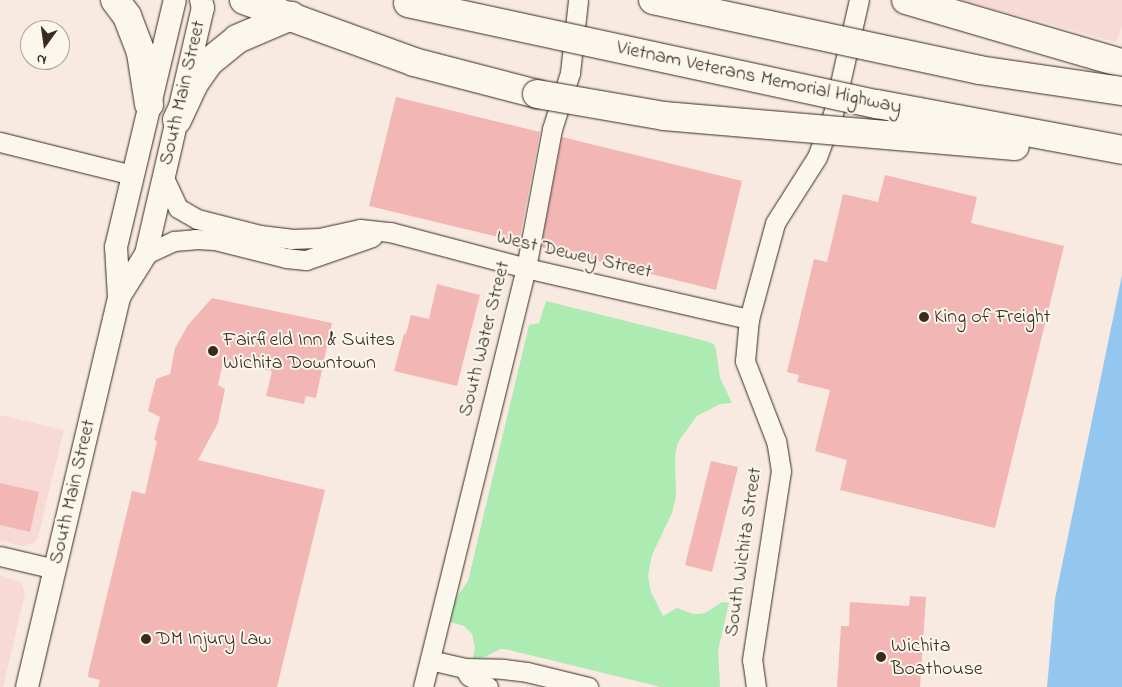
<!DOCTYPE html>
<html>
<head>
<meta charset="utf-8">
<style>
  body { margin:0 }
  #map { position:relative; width:1122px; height:687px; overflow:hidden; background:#f9eae1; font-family:"Indie Flower",sans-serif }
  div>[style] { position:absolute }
  .built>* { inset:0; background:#f7dad4 }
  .green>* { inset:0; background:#acebb2 }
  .water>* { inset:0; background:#93c7f0 }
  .building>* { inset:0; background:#f2b6b4 }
  .roads { filter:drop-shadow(0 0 1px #3b2a1e) drop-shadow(0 0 1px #3b2a1e) }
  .minor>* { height:19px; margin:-9.5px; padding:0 9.5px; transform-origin:9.5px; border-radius:9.5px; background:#fbf7ec }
  .tertiary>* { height:22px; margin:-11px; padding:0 11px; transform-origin:11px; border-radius:11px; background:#fbf7ec }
  .primary>* { height:28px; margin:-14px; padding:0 14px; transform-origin:14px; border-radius:14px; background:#fbf7ec }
  .motorway>* { height:28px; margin:-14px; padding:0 14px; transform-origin:14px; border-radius:14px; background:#fbf7ec }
  .bridges { filter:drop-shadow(0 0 1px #3b2a1e) drop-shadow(0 0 1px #3b2a1e) }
  .motorway-bridge>* { height:28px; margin:-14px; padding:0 14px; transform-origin:14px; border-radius:14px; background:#fbf7ec }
  .dots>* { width:14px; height:14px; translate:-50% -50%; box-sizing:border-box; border:2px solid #fbf7ec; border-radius:50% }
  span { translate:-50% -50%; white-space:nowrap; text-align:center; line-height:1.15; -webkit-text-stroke:4px #fbf7ec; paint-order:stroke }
  .street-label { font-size:20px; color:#3b2a1e }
  .poi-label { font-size:20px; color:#3b2a1e }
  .left { translate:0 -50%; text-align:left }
  .north { position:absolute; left:20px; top:20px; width:50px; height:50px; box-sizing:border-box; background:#fbf7ec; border:1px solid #aea59a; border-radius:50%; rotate:194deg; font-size:14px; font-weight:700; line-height:20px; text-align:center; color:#3b2a1e }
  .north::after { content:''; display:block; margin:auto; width:18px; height:22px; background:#3b2a1e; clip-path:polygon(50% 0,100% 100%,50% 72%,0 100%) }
</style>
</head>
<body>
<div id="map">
  <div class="built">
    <div style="clip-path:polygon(960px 0,1122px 0,1122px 26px,1116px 42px)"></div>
    <div style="clip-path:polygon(0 415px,64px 430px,38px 537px,34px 543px,23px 546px,0 541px)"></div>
    <div style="clip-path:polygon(0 575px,22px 583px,25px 594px,3px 687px,0 687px)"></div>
  </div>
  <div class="green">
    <div style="clip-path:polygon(546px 301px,706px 341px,714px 344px,716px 349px,720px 378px,732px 403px,720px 404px,697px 416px,678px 442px,675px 455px,676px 496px,672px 513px,652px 555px,648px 576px,651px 592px,663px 616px,677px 608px,693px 614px,701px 614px,707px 612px,722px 602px,729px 603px,718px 651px,720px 687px,661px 687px,505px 649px,500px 649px,485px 657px,473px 659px,475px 647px,472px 634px,464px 626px,450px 622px,456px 598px,468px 581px,529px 325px,539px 323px)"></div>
  </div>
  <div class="water">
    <div style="clip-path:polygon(1122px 275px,1122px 687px,1047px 687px,1055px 599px)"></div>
  </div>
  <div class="building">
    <div style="clip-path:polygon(396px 97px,540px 132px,519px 242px,369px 206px)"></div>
    <div style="clip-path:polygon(562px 137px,742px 181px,716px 290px,541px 247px)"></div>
    <div style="clip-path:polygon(885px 175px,977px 197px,971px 223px,1064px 246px,995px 528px,840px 490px,847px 460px,815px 451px,830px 390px,797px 382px,799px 375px,787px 372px,814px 259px,827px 262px,843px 194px,878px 202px)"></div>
    <div style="clip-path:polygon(437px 284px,480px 295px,457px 386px,394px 371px,404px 334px,406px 334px,411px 315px,429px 319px)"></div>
    <div style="clip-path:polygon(212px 298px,332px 323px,316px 398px,306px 396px,304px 404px,266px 396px,272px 371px,223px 362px,218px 385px,225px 389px,218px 423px,198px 460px,325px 490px,277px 687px,98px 687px,100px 680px,88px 677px,89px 670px,132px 491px,145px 494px,157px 441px,154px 440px,160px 417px,148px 411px,156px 379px,170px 374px,175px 348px,188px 325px)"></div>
    <div style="clip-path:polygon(711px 461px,738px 467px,712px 572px,685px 565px)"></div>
    <div style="clip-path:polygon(0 483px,39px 492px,30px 532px,0 525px)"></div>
    <div style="clip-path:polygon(910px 596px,926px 597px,920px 687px,837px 687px,841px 626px,849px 626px,850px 602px,909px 606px)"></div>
  </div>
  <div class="roads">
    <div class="minor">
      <div style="left:0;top:142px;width:136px;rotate:14deg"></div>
      <div style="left:164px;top:178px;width:33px;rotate:65deg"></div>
      <div style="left:178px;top:208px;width:22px;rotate:30deg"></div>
      <div style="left:197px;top:219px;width:65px;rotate:14.3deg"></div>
      <div style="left:260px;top:235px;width:31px;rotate:7deg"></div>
      <div style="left:291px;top:239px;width:28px;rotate:-2deg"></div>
      <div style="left:319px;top:238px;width:42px;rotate:-12.4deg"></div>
      <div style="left:360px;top:229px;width:30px;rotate:6deg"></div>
      <div style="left:390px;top:232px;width:141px;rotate:14.8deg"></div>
      <div style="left:526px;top:268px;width:229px;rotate:12.9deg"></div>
      <div style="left:146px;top:254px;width:31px;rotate:-25deg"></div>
      <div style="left:174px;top:241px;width:21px;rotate:-5deg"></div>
      <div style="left:195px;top:239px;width:20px;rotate:3deg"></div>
      <div style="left:215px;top:240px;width:73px;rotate:14.2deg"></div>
      <div style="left:286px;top:258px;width:20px;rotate:6deg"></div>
      <div style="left:306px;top:260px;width:70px;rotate:-19.2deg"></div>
      <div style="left:0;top:556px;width:57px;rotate:13.3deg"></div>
      <div style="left:430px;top:660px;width:35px;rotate:13deg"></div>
      <div style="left:464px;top:668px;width:39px;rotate:1deg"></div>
      <div style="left:503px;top:669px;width:24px;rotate:7deg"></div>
      <div style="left:527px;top:672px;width:63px;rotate:13.8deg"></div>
      <div style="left:464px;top:668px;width:9px;rotate:58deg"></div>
      <div style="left:469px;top:676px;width:22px;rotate:30deg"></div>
      <div style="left:423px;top:687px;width:431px;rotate:-76.2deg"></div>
      <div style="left:526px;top:268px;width:141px;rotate:-79.4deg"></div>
      <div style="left:552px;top:129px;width:59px;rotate:-72.2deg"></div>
      <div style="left:570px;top:73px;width:73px;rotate:-83.7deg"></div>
      <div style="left:756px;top:687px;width:27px;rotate:-98deg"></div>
      <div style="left:752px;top:660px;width:191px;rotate:-81.3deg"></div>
      <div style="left:781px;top:471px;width:30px;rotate:-99deg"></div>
      <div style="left:776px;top:441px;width:86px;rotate:-111.2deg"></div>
      <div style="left:745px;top:361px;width:42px;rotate:-84.6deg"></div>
      <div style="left:749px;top:319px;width:99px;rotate:-74.8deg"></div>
      <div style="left:775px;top:223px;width:78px;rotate:-57.5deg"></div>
      <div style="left:817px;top:157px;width:46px;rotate:-69.6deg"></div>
      <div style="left:833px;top:114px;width:117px;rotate:-77.2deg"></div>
    </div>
    <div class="tertiary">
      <div style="left:119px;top:297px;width:51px;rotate:-57.9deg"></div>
      <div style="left:146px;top:254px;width:253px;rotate:-77deg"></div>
      <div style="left:203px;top:8px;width:8px;rotate:-104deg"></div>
      <div style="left:27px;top:687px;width:401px;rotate:-76.7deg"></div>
      <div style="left:119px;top:297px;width:50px;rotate:-93.4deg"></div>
      <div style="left:116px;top:247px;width:254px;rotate:-76.6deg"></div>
    </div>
    <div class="primary">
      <div style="left:115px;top:0;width:20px;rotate:53deg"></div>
      <div style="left:127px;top:16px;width:40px;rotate:69deg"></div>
      <div style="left:141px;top:53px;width:52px;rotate:81.1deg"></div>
    </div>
    <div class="motorway">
      <div style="left:244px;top:0;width:181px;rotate:20deg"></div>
      <div style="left:414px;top:62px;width:127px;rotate:14.6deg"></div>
      <div style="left:906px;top:0;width:225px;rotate:16.3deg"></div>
      <div style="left:177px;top:120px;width:38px;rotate:-65deg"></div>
      <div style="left:193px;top:85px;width:28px;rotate:-55deg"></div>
      <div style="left:209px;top:62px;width:36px;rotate:-39deg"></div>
      <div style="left:237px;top:39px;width:59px;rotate:-23.1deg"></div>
    </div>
  </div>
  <div class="bridges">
    <div class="motorway-bridge">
      <div style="left:653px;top:0;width:333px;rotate:12.1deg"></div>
      <div style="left:979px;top:70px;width:145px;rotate:8.4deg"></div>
      <div style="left:408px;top:3px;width:480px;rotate:12.2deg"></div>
      <div style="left:877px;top:104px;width:249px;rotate:10.6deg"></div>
      <div style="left:537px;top:94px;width:129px;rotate:9.8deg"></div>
      <div style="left:664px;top:116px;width:352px;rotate:4.9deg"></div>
    </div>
  </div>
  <div class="dots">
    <div style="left:924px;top:317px;background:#3b2a1e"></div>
    <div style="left:213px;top:351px;background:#3b2a1e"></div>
    <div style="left:146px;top:639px;background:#3b2a1e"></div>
    <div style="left:881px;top:657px;background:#3b2a1e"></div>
  </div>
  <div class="street-label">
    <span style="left:759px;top:78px;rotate:12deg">Vietnam Veterans Memorial Highway</span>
    <span style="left:183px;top:93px;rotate:-77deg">South Main Street</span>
    <span style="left:574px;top:255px;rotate:13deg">West Dewey Street</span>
    <span style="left:485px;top:339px;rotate:-76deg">South Water Street</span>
    <span style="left:73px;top:492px;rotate:-77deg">South Main Street</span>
    <span style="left:744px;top:552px;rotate:-82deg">South Wichita Street</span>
  </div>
  <div class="poi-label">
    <span class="left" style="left:934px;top:317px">King of Freight</span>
    <span class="left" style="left:223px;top:352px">Fairfield Inn &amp; Suites<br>Wichita Downtown</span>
    <span class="left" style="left:156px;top:639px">DM Injury Law</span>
    <span class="left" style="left:891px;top:658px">Wichita<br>Boathouse</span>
  </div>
  <div class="north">N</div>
</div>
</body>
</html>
